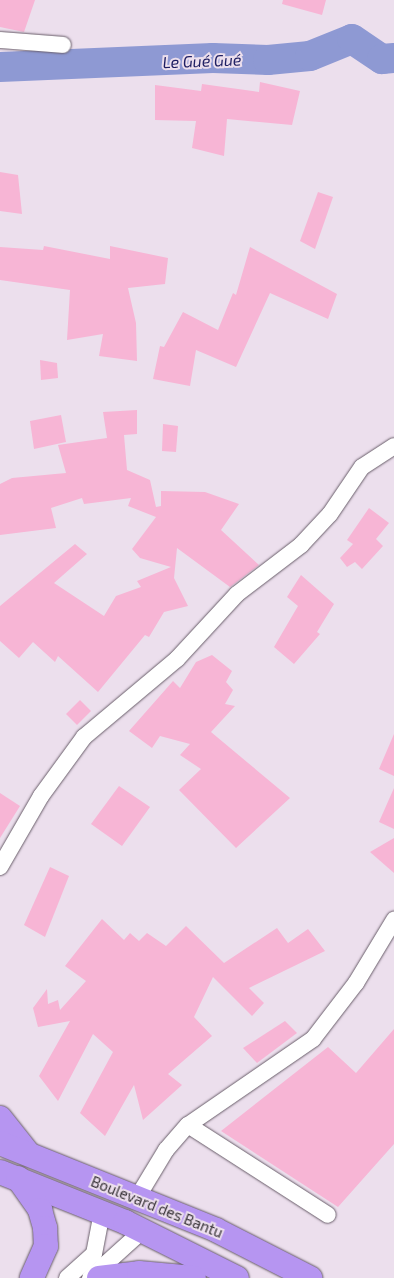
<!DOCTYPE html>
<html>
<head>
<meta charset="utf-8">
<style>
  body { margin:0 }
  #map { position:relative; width:394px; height:1278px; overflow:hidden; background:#ecdfed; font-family:"Exo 2",sans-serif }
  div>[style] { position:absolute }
  .river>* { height:30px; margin:-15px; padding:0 15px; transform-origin:15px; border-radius:15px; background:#8e99d3 }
  .building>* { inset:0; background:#f7b5d5 }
  .roads { filter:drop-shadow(0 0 1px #695e6a) drop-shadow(0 0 1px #695e6a) }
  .minor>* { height:16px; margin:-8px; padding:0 8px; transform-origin:8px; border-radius:8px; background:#fff }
  .highway>* { height:24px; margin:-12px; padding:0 12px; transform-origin:12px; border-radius:12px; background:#b695f1 }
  span { translate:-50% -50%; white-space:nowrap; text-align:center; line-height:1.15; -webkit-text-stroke:4px #ecdfed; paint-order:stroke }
  .street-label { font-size:15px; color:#383338 }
  .water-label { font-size:16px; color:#1e1e62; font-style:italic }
</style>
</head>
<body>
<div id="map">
  <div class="river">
    <div style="left:0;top:67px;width:213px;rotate:-2.4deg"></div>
    <div style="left:213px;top:58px;width:55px;rotate:2.1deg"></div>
    <div style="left:268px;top:60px;width:42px;rotate:-5.4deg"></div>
    <div style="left:310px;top:56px;width:45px;rotate:-22deg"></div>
    <div style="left:352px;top:39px;width:36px;rotate:34deg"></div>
    <div style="left:382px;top:59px;width:12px;rotate:-5deg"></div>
  </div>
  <div class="building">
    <div style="clip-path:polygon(0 0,35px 0,24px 32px,0 27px)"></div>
    <div style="clip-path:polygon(283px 0,326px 0,322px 15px,282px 4px)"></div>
    <div style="clip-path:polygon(260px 82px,300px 91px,292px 125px,227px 119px,224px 156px,192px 148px,196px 121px,155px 120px,155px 85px,201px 91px,202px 84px,259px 92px)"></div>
    <div style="clip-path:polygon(0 172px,18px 175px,22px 214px,0 211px)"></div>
    <div style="clip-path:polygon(318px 192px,333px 197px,315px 249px,300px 241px)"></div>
    <div style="clip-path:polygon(44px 246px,110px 259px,110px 246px,168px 258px,165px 284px,128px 288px,136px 323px,137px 361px,99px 356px,103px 334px,67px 340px,70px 290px,0 280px,0 247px,43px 250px)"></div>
    <div style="clip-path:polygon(250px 247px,337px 294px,328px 319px,270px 293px,236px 367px,196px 350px,190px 386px,153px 379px,160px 346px,164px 347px,183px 312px,218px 330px,233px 293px,236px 295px)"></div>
    <div style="clip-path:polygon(40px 360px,57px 363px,58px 378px,41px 380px)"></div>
    <div style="clip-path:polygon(137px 410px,137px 434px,124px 435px,127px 470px,150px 480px,156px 507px,161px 506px,161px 491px,205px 492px,239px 504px,221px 530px,259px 565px,230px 587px,177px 548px,174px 578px,188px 606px,164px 612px,149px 637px,145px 635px,98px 692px,58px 656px,55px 662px,33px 642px,19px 658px,0 641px,0 606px,75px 544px,87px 554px,54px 583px,104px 616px,116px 596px,141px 587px,137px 581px,171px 567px,140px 558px,132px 549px,156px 517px,128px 506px,131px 498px,84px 504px,82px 498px,51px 508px,56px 528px,0 535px,0 484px,12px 478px,66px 473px,58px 445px,107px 438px,103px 412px)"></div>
    <div style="clip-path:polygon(61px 415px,66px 442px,34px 449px,30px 421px)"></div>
    <div style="clip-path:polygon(163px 424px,178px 426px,176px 452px,162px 451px)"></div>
    <div style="clip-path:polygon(369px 508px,389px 523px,376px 539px,383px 546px,362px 569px,355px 562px,347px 567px,340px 558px,353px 544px,347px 540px)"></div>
    <div style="clip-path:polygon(301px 575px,334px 604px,317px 632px,320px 634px,294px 664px,274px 647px,298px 606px,287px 597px)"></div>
    <div style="clip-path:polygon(212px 655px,232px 671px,226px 682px,233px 690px,225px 704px,235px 706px,211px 732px,290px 798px,236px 848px,179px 790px,201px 769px,180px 755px,190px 744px,160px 736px,152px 748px,129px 731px,173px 681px,180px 688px,196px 662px)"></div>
    <div style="clip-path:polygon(80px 700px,91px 711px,77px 725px,66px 714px)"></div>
    <div style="clip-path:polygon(394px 734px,394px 776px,379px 769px)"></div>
    <div style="clip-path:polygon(119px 786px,150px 807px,122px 846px,91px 824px)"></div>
    <div style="clip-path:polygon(394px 788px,394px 829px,379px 822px)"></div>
    <div style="clip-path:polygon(0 793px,20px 806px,0 838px)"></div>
    <div style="clip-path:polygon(394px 838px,394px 873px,370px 852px)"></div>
    <div style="clip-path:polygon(50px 867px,69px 876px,45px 937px,24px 925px)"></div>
    <div style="clip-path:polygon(102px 919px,124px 940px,130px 933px,139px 941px,147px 933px,166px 946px,186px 926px,224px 963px,277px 928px,288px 943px,308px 929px,325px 951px,249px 988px,264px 1003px,252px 1016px,213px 977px,194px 1017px,212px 1036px,168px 1074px,182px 1085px,143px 1120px,134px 1085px,105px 1136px,80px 1113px,113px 1052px,93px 1034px,58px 1101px,39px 1076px,70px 1021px,38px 1027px,33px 1008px,47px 989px,48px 1004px,58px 1000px,60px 1010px,86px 981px,65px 966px)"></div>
    <div style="clip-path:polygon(285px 1021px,297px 1033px,257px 1063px,243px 1048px)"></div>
    <div style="clip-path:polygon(394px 1029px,394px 1144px,338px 1207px,221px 1131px,328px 1047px,356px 1073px)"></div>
  </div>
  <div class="roads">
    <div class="minor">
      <div style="left:0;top:40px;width:63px;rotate:4.5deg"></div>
      <div style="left:0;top:867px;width:82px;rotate:-60deg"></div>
      <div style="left:41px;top:796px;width:73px;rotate:-53.9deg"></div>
      <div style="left:84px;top:737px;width:121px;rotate:-40deg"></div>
      <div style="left:177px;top:659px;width:88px;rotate:-47.3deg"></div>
      <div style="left:237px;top:594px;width:81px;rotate:-37.4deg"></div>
      <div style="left:301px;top:545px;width:42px;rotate:-46.9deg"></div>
      <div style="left:330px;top:514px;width:57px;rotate:-55.8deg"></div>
      <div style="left:362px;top:467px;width:38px;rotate:-33deg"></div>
      <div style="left:188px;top:1125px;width:166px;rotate:32.7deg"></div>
      <div style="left:137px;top:1198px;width:56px;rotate:-58.9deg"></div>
      <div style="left:166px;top:1150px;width:33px;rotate:-49deg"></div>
      <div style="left:188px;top:1125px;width:152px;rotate:-34.5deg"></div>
      <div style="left:313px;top:1039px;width:71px;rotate:-52.5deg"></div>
      <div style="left:356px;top:983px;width:74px;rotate:-58.9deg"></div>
      <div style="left:67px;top:1278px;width:36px;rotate:-42deg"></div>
      <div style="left:94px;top:1254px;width:43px;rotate:-79.2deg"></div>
      <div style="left:90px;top:1278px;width:70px;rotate:-42.1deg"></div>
    </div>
    <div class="highway">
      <div style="left:0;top:1118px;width:43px;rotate:51.5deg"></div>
      <div style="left:0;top:1143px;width:233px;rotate:21.9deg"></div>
      <div style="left:216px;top:1230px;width:106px;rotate:27.1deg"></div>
      <div style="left:0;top:1172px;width:135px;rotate:21.8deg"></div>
      <div style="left:125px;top:1222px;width:125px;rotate:26.6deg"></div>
      <div style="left:18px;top:1178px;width:39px;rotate:55deg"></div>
      <div style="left:40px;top:1210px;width:19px;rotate:74deg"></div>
      <div style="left:45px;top:1228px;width:18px;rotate:87deg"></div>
      <div style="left:46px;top:1246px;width:35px;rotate:114deg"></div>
      <div style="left:99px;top:1278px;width:40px;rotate:-7.1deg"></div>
      <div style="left:139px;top:1273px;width:55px;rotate:5.2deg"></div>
    </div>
  </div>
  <div class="street-label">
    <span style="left:157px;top:1207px;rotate:22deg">Boulevard des Bantu</span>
  </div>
  <div class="water-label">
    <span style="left:202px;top:61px;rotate:-2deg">Le Gué Gué</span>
  </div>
</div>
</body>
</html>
